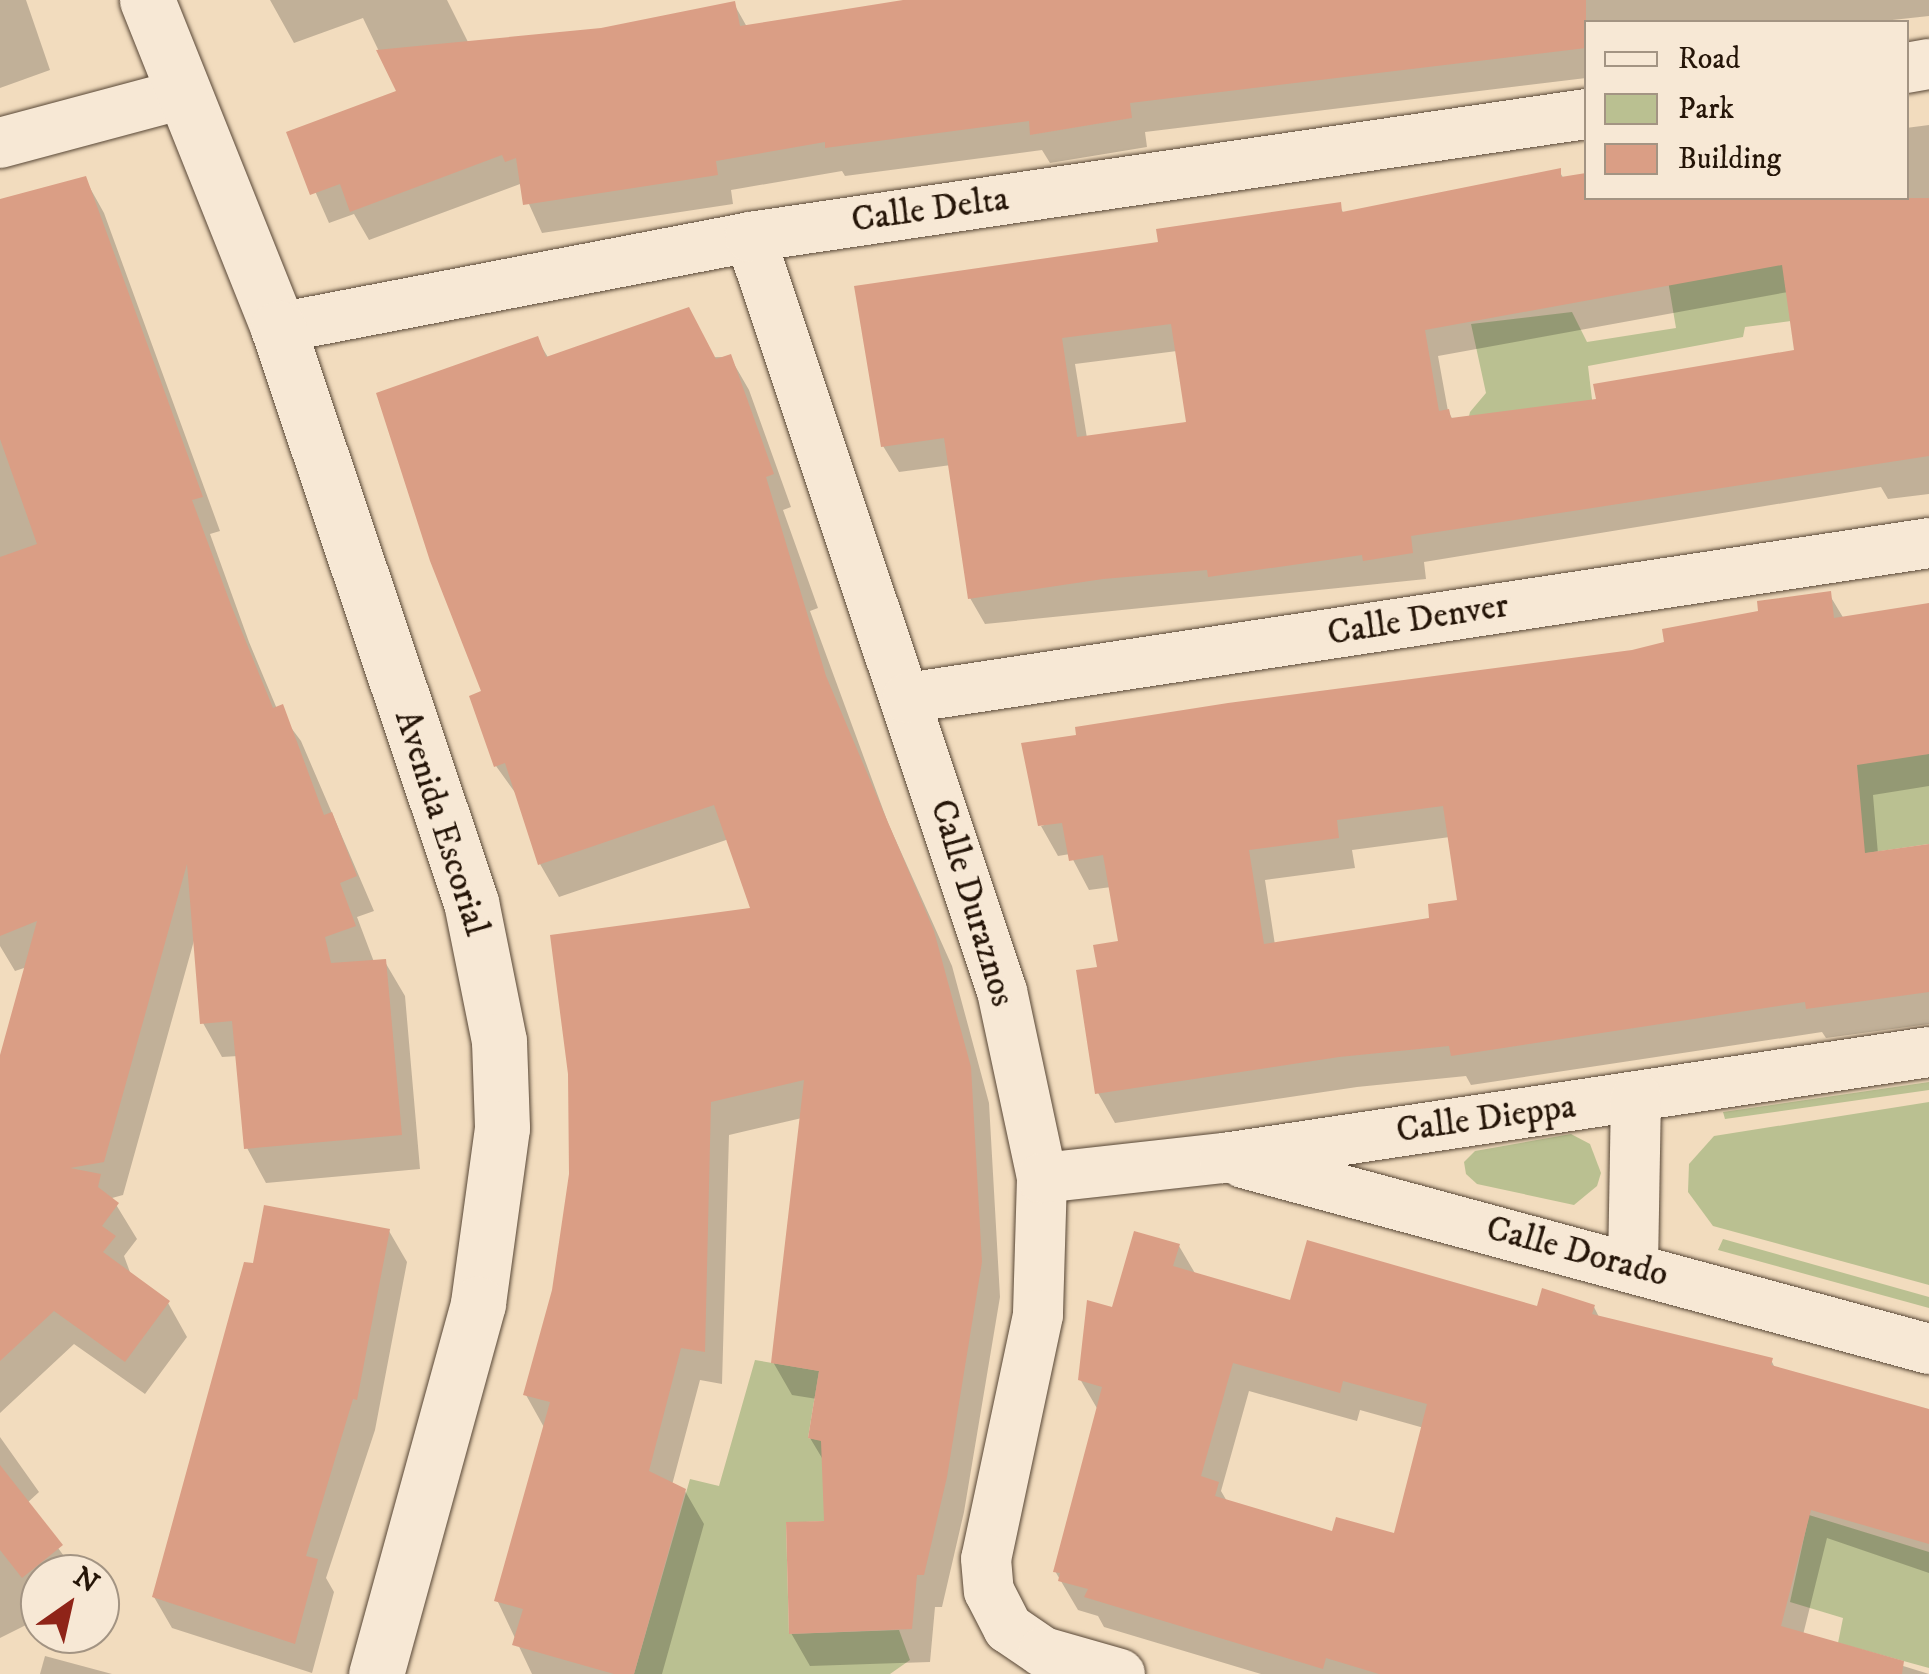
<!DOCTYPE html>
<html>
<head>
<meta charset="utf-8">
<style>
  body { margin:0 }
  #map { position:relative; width:1929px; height:1674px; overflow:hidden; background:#f2dcbe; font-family:"IM FELL DW Pica",serif }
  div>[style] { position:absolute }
  .green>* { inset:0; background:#bac091 }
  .shadow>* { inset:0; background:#0003 }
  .building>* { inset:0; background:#da9e85 }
  .roads { filter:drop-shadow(0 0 2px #584736) drop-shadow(0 0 2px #584736) }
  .minor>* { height:50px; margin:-25px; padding:0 25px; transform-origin:25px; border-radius:25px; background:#f7e8d5 }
  .tertiary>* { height:55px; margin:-27.5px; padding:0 27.5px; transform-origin:27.5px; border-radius:27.5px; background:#f7e8d5 }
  span { translate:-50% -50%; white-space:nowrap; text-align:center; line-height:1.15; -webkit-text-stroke:8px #f7e8d5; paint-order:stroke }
  .street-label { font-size:35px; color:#251508 }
  .legend { position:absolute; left:1584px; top:20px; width:325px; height:180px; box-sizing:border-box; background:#f7e8d5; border:2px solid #a39483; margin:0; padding:12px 18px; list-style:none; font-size:30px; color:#251508 }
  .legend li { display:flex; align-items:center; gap:20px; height:50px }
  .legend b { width:50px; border:2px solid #a39483 }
  .north { position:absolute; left:20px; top:1554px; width:100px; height:100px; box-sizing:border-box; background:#f7e8d5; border:2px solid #a39483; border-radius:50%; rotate:34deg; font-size:28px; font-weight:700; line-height:40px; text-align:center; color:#251508 }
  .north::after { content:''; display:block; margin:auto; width:35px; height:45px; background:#8f2418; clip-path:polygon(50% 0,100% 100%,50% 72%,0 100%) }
</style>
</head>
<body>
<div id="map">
  <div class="green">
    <div style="clip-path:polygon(1760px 198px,1775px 198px,1791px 321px,1745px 327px,1743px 337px,1588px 366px,1601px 474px,1464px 437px,1470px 412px,1486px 393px,1471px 324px,1572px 312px,1587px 342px,1676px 328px,1664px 257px,1772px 266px)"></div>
    <div style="clip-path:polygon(1929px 754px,1929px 844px,1853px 855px,1856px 758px)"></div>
    <div style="clip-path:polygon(1929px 1082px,1929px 1090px,1725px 1119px,1723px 1112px)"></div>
    <div style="clip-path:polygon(1929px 1102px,1929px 1285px,1713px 1226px,1688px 1192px,1689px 1164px,1714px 1136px)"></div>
    <div style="clip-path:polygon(1571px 1134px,1590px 1144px,1601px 1173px,1597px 1186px,1574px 1205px,1477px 1184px,1466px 1174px,1464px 1162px,1475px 1151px)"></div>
    <div style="clip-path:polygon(1723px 1239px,1929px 1297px,1929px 1308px,1718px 1250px)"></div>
    <div style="clip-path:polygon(755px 1360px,819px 1371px,808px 1438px,947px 1462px,824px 1521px,786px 1523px,789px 1634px,899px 1630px,910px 1660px,890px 1674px,634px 1674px,690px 1479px,719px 1486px)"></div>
    <div style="clip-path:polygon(1809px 1515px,1929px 1552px,1929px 1668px,1838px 1643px,1843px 1618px,1790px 1602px)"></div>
  </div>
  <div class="shadow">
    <div style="clip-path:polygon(0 0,26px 0,50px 70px,0 88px)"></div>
    <div style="clip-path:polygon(270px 0,447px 0,469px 44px,602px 30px,734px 4px,747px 27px,911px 0,1929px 0,1929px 16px,1874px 22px,1586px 22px,1586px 78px,1145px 132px,1147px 147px,1050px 163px,1042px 150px,845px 176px,842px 171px,731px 190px,733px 204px,542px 233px,520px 184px,369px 240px,354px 214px,329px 223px,290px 134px,399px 93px,363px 18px,294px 43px)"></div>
    <div style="clip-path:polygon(evenodd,1929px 125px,1929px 494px,1888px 499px,1881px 487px,1424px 562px,1426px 579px,985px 624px,970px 598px,951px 465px,899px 472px,883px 446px,1161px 244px,1339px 205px,1344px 214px,1559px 171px,1564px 179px,1586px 175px,1586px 198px,1906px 198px,1906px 128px,1929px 125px,1788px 292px,1797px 352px,1599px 401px,1453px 420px,1448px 411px,1438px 356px,1788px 292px,1929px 125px,1177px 351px,1189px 424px,1087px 438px,1075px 364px,1177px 351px)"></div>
    <div style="clip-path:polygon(85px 179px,104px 213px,220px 531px,210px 534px,249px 642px,277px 709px,301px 741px,374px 911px,357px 917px,374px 962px,385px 962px,405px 996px,420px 1169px,266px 1183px,247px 1148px,238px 1056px,222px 1057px,203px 1023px,195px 937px,123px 1195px,112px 1198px,137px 1239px,124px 1256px,131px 1275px,168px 1303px,187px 1337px,145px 1394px,74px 1344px,0 1413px,0 1064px,27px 967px,15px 971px,0 946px,0 202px)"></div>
    <div style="clip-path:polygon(537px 339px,549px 359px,730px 357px,749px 390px,791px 507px,783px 510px,818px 608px,810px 611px,888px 823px,952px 966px,989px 1103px,1000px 1297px,964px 1512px,942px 1607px,935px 1607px,930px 1662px,810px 1666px,791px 1633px,827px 1524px,825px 1463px,810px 1438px,817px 1399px,792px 1395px,773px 1362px,802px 1118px,729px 1135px,722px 1384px,700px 1380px,672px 1485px,685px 1491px,704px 1524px,662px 1674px,532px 1674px,497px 1600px,545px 1429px,526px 1395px,554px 1290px,754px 911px,729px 839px,559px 897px,540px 864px,519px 798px,496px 766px,485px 693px)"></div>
    <div style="clip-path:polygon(evenodd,1829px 594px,1844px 619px,1929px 606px,1929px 786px,1873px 795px,1878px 854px,1929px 847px,1929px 1024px,1826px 1038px,1822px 1032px,1471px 1085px,1466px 1076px,1357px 1087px,1115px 1123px,1098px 1093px,1100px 969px,1120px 943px,1111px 887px,1089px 890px,1070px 854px,1058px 856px,1041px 826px,1829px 594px,1450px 837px,1460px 903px,1432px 920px,1275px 945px,1265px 880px,1355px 868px,1352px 850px,1450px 837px)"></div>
    <div style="clip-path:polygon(389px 1231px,407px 1262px,375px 1430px,326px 1578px,334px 1592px,312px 1673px,172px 1628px,154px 1597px)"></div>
    <div style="clip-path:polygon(evenodd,1179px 1246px,1196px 1275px,1292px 1304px,1594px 1307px,1600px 1319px,1771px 1360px,1776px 1370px,1929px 1411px,1929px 1573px,1827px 1538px,1803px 1635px,1929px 1674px,1261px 1674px,1104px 1627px,1098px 1616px,1078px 1610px,1055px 1571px,1098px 1410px,1080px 1379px,1113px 1310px,1179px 1246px,1249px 1391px,1357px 1421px,1360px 1410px,1424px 1428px,1396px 1536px,1333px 1534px,1228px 1503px,1221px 1491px,1249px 1391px)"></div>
    <div style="clip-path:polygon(0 1437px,39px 1492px,26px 1504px,77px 1574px,40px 1574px,40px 1618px,0 1638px)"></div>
    <div style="clip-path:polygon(45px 1656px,112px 1674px,40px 1674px)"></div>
  </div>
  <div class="building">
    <div style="clip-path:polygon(903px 0,1586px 0,1586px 48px,1130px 103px,1132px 118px,1030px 135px,1029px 121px,825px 148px,825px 142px,716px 161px,718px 175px,523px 205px,516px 158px,505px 162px,502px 155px,350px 212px,340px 184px,310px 195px,286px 132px,396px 91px,376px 50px,601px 28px,735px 1px,740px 26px)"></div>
    <div style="clip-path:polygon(evenodd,1561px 168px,1561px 177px,1586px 173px,1586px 198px,1929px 198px,1929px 456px,1411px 536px,1413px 553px,1363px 561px,1362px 555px,1208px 577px,1207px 570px,1103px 579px,968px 599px,944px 438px,881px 447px,854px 286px,1158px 242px,1156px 229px,1341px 202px,1342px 212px,1561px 168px,1782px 265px,1794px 350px,1593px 384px,1596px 399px,1451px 418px,1449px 409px,1439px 411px,1425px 330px,1782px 265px,1561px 168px,1171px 324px,1186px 422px,1077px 437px,1062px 338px,1171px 324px)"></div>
    <div style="clip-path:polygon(86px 176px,203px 497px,192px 500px,231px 605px,273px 708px,283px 704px,324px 815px,332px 812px,357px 876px,340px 883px,356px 926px,325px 937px,331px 963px,386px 959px,402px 1135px,244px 1149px,232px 1021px,200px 1024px,187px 864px,104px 1162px,70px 1168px,101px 1174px,98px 1187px,119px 1203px,102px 1226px,116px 1236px,103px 1252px,170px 1301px,125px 1362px,54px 1311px,0 1361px,0 1055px,37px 921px,0 936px,0 557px,37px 544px,0 439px,0 199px)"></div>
    <div style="clip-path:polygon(689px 307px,716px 359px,731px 354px,774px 474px,766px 477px,826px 676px,934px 931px,971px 1067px,982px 1262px,947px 1477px,924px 1575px,917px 1575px,912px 1629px,789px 1634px,786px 1522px,824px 1521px,821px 1441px,808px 1438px,819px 1371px,771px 1363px,804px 1080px,711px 1102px,705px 1352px,681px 1348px,649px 1471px,686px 1489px,634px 1674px,614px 1674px,512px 1645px,523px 1609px,494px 1601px,550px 1402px,523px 1395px,552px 1290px,569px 1174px,568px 1074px,550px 935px,750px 908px,714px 805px,538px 865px,505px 763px,494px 767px,469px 696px,481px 691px,430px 561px,376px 393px,538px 336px,546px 357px)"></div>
    <div style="clip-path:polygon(evenodd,1831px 591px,1834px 618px,1929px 603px,1929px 754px,1857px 765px,1865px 853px,1929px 844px,1929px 992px,1806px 1009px,1805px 1002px,1451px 1056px,1449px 1046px,1339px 1057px,1095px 1094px,1076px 970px,1097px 967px,1093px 945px,1118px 941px,1103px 855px,1069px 861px,1062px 823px,1038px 826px,1021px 743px,1076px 735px,1075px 727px,1228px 703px,1632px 650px,1664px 642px,1662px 629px,1758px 611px,1757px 601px,1831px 591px,1443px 806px,1457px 900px,1428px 904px,1429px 918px,1264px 944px,1249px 850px,1339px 838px,1337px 820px,1443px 806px)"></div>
    <div style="clip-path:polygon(264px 1205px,390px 1229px,357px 1400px,353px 1399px,306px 1556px,318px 1559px,295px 1644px,152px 1597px,244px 1262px,253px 1263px)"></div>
    <div style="clip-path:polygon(evenodd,1134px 1231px,1180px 1244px,1173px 1266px,1290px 1300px,1307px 1240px,1537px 1306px,1542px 1288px,1595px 1305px,1592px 1314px,1773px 1358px,1771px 1365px,1929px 1409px,1929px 1544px,1811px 1510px,1781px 1626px,1904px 1661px,1902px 1674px,1379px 1674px,1326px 1658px,1323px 1669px,1084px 1597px,1088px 1589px,1058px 1581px,1060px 1573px,1053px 1572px,1102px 1387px,1078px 1380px,1087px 1300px,1112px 1307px,1134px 1231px,1233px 1363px,1340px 1393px,1343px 1381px,1427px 1404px,1394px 1533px,1336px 1517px,1332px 1531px,1215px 1496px,1219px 1482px,1201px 1476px,1233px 1363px)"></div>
    <div style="clip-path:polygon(0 1465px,63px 1545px,22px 1578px,0 1550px)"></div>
  </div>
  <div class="roads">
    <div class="minor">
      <div style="left:1906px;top:68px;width:23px;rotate:-10deg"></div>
      <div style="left:0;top:143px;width:189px;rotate:-15deg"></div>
      <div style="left:750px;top:237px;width:795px;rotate:71.52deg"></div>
      <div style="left:1002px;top:991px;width:191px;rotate:77.9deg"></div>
      <div style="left:1042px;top:1178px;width:137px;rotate:91.7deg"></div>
      <div style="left:1038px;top:1315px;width:249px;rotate:102deg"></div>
      <div style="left:986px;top:1559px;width:32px;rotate:85deg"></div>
      <div style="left:989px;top:1591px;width:42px;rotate:62.8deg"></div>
      <div style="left:1008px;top:1628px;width:42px;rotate:34.4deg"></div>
      <div style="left:1043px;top:1652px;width:80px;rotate:15.9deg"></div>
      <div style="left:278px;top:328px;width:481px;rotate:-10.9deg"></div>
      <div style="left:750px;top:237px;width:845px;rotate:-8.37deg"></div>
      <div style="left:907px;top:698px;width:1034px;rotate:-8.62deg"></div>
      <div style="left:1243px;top:1163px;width:711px;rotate:15.17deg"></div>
      <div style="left:1042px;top:1178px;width:183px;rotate:-6.3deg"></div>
      <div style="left:1224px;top:1158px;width:713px;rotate:-8.55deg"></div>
      <div style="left:1633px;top:1267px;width:170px;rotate:-89deg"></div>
    </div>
    <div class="tertiary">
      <div style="left:147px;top:0;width:353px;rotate:68.2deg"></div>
      <div style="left:278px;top:328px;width:606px;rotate:71.42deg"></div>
      <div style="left:471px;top:902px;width:142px;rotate:78.6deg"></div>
      <div style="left:499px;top:1041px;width:87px;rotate:88deg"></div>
      <div style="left:502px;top:1128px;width:178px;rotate:97.8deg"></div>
      <div style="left:478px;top:1304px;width:384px;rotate:105.4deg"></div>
    </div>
  </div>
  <div class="street-label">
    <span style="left:930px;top:210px;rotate:-8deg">Calle Delta</span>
    <span style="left:1418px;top:620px;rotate:-9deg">Calle Denver</span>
    <span style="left:441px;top:823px;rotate:72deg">Avenida Escorial</span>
    <span style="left:972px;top:903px;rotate:73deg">Calle Duraznos</span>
    <span style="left:1486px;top:1119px;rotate:-8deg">Calle Dieppa</span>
    <span style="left:1577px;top:1252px;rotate:15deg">Calle Dorado</span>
  </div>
  <ul class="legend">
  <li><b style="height:12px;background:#f7e8d5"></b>Road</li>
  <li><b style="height:28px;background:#bac091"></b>Park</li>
  <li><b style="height:28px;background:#da9e85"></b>Building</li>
  </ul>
  <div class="north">N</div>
</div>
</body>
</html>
